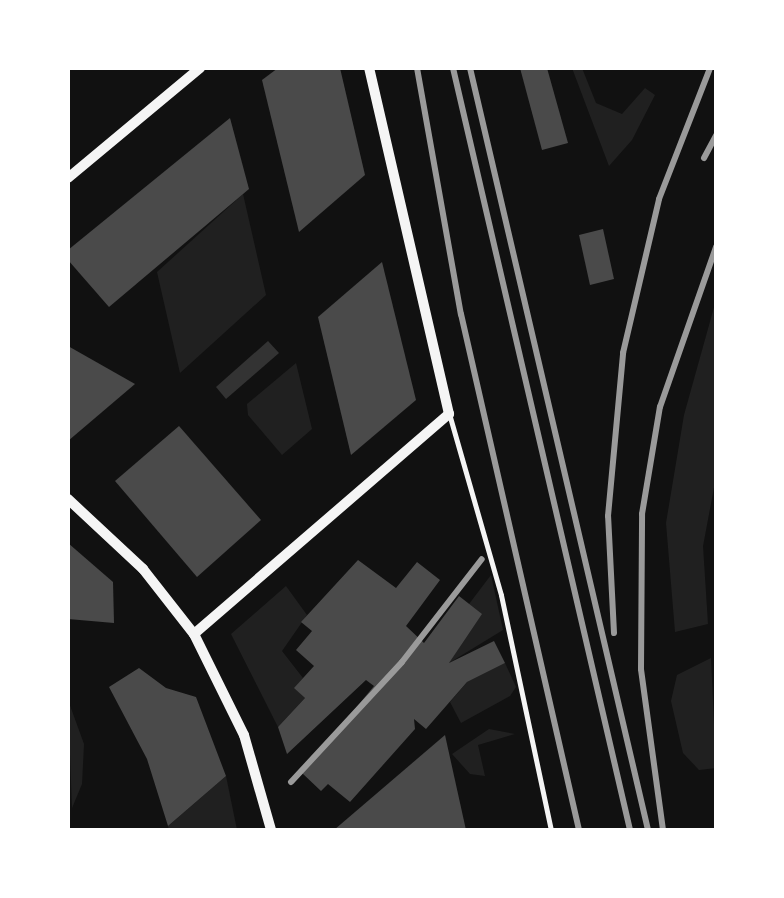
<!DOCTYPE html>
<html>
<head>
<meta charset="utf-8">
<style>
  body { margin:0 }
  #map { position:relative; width:784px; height:898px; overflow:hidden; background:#111; font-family:Karla,sans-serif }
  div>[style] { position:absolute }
  .green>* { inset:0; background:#202020 }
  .water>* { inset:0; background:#333 }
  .building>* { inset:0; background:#4a4a4a }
  .service>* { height:5px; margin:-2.5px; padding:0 2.5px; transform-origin:2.5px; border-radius:2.5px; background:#f5f5f5 }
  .minor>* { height:10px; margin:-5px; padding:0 5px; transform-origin:5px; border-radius:5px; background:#f5f5f5 }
  .rail>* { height:6px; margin:-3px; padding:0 3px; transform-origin:3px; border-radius:3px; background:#9a9a9a }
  span { translate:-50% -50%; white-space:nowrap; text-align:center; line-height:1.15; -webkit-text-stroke:10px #fff; paint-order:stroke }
  .frame { position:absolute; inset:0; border:70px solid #fff; pointer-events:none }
</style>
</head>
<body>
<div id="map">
  <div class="green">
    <div style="clip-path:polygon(572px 68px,582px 68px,596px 103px,622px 114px,645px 88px,655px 95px,632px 140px,609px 166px)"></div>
    <div style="clip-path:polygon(243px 194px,266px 295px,180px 373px,157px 272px)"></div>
    <div style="clip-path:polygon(716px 300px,716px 477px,703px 546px,708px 624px,675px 632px,666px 523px,684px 415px)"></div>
    <div style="clip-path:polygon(296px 363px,312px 429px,282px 455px,248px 415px,247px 404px)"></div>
    <div style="clip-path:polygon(491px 575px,503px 630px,449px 663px,469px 604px)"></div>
    <div style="clip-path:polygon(286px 586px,307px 615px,282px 651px,303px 678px,295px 688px,305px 698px,278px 727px,231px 634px)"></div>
    <div style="clip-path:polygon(711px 658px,716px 768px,699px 770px,683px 753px,671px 701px,677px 675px)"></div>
    <div style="clip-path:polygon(505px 663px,516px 687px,510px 696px,461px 723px,450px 702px,467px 682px)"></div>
    <div style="clip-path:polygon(68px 700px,84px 744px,82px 784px,72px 808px)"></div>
    <div style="clip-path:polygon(489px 729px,515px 734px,478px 745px,485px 776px,470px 774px,452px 754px)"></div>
    <div style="clip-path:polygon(226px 776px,237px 830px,169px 830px,168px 826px)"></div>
  </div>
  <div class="water">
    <div style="clip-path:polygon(268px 341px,279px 353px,226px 399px,216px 387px)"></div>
  </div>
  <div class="building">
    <div style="clip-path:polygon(278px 68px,340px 68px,365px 175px,299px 232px,262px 80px)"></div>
    <div style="clip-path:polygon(520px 68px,547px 68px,568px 143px,542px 150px)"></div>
    <div style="clip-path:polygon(230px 118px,249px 189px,109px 307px,68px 260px,68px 250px)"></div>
    <div style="clip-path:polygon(603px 229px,614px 279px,590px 285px,579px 235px)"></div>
    <div style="clip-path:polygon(382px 262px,416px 400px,351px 455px,318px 317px)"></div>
    <div style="clip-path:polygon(68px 346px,135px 384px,68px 441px)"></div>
    <div style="clip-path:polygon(179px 426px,261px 520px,197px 577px,115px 481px)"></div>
    <div style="clip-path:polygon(68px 543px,113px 582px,114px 623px,68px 619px)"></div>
    <div style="clip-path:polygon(358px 560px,396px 588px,417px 562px,440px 580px,406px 626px,424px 643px,459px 596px,482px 614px,449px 663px,494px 641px,505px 663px,467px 682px,426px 729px,414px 719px,415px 729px,350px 802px,328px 784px,321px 791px,302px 773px,374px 686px,366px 680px,287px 754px,278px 727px,305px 698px,294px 688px,314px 666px,296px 650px,312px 631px,301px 622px)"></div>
    <div style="clip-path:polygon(139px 668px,166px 688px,196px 697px,226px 776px,168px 826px,147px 759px,109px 687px)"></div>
    <div style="clip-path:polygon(445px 735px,466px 830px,334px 830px)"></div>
  </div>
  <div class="service">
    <div style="left:450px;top:417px;width:185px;rotate:74deg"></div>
    <div style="left:501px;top:595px;width:240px;rotate:78deg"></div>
  </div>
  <div class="minor">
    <div style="left:68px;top:178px;width:172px;rotate:-39.8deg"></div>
    <div style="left:68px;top:499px;width:103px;rotate:43deg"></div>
    <div style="left:143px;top:569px;width:83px;rotate:51.9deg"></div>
    <div style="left:194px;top:634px;width:113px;rotate:63.7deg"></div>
    <div style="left:244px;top:735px;width:99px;rotate:74.1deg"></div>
    <div style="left:194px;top:634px;width:337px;rotate:-40.8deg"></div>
    <div style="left:449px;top:414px;width:355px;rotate:-103deg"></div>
  </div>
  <div class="rail">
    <div style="left:417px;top:68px;width:250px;rotate:79.9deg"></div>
    <div style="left:461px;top:314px;width:529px;rotate:77.12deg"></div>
    <div style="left:453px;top:68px;width:782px;rotate:76.92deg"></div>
    <div style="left:470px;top:68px;width:783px;rotate:76.85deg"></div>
    <div style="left:704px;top:158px;width:26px;rotate:-62deg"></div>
    <div style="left:614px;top:633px;width:117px;rotate:-92.9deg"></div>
    <div style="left:608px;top:516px;width:164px;rotate:-84.7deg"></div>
    <div style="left:623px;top:353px;width:158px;rotate:-76.8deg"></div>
    <div style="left:659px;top:199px;width:141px;rotate:-68.7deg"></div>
    <div style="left:291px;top:782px;width:163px;rotate:-47.2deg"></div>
    <div style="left:402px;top:662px;width:130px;rotate:-52.2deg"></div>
    <div style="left:663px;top:830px;width:162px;rotate:-97.8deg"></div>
    <div style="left:641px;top:669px;width:155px;rotate:-89.6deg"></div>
    <div style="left:642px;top:514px;width:109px;rotate:-80.5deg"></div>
    <div style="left:660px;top:407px;width:170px;rotate:-70.7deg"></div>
  </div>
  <div class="frame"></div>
</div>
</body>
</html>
